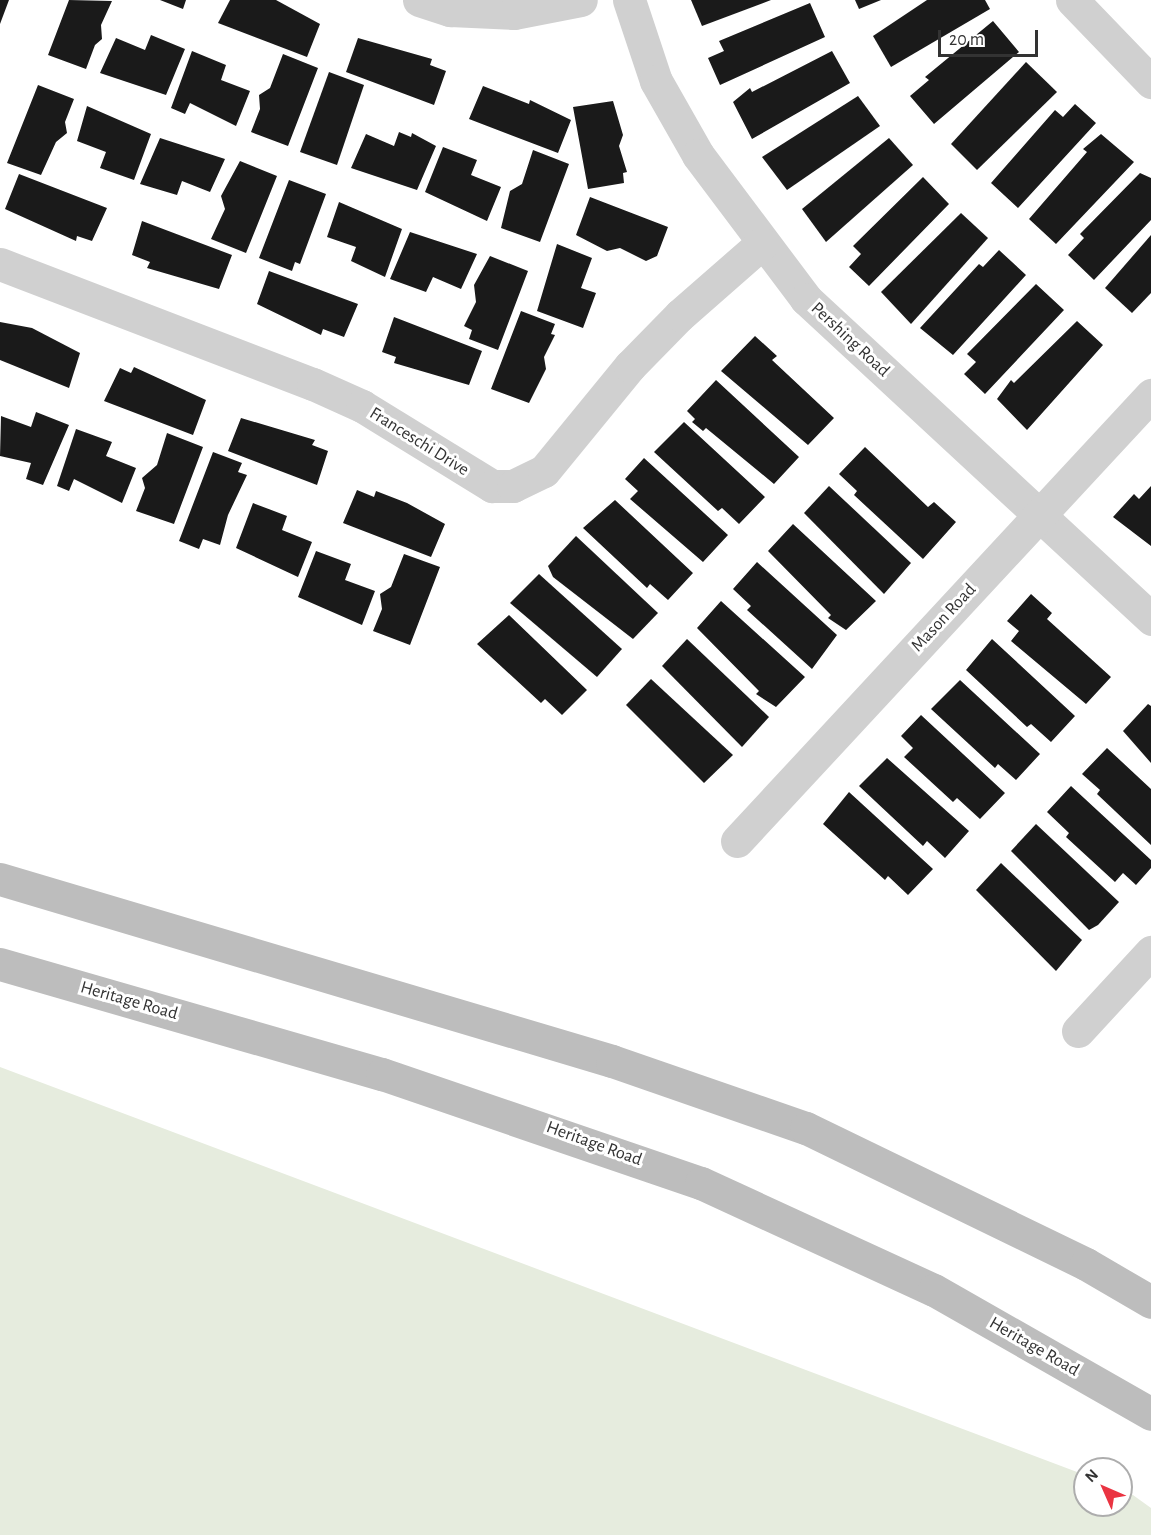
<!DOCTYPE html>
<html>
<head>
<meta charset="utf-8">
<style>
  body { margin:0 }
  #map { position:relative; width:1151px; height:1535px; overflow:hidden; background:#fff; font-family:"Alegreya Sans",sans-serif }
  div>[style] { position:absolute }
  .green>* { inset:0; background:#e6ecde }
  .building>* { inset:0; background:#1a1a1a }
  .minor>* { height:33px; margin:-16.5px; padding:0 16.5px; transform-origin:16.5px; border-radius:16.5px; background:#d0d0d0 }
  .tertiary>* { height:33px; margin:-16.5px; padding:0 16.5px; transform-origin:16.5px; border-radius:16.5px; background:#d0d0d0 }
  .secondary>* { height:33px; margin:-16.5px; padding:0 16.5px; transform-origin:16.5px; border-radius:16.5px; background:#bdbdbd }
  span { translate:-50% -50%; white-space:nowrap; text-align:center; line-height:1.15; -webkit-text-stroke:6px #fff; paint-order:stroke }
  .street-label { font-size:18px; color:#333 }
  .north { position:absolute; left:1073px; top:1457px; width:60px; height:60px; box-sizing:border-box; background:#fff; border:2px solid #adadad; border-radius:50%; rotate:315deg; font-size:16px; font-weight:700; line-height:24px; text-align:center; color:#333 }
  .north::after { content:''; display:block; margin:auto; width:21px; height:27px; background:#ea3442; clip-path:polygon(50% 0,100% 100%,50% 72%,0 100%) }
  .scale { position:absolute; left:938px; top:30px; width:100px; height:27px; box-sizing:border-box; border:3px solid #333; border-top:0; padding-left:8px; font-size:18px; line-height:21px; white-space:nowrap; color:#333; -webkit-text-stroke:4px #fff; paint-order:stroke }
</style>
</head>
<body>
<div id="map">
  <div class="green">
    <div style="clip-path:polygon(0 1067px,1085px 1475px,1085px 1505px,1121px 1505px,1121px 1488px,1126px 1490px,1151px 1508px,1151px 1535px,0 1535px)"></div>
  </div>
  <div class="building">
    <div style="clip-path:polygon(0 0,9px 0,0 24px)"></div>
    <div style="clip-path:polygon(69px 0,112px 1px,101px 25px,102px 39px,95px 45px,86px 69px,48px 55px)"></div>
    <div style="clip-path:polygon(160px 0,186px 0,183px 9px)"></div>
    <div style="clip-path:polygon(230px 0,276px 0,320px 24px,307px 57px,218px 23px)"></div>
    <div style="clip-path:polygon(691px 0,771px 0,702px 26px)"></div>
    <div style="clip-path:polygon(855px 0,881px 0,859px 9px)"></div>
    <div style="clip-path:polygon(927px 0,985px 0,990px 9px,891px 67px,873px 36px)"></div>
    <div style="clip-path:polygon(810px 3px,825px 37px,720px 85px,708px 58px,724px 51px,719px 41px)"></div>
    <div style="clip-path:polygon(993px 21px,1019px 52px,934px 124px,910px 96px,929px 80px,925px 77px)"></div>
    <div style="clip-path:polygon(151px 35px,185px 49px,166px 95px,100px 73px,116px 38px,145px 50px)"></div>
    <div style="clip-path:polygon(358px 38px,432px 59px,430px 65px,446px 71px,434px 105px,346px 72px)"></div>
    <div style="clip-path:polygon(192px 51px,226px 65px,221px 80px,250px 91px,236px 126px,190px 103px,185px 114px,171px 108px)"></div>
    <div style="clip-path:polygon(832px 51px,850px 83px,752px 139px,733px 102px,750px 88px,752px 92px)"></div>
    <div style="clip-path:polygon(283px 54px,318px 68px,288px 146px,251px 132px,260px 109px,259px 95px,270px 88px)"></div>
    <div style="clip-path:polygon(1026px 62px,1057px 92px,977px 170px,951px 144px)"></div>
    <div style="clip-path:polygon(329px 72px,364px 85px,337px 165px,300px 152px)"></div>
    <div style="clip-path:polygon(38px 85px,74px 99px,65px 122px,67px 133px,56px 142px,41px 175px,7px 163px)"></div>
    <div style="clip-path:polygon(483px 86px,529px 104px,530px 100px,571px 120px,558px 153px,469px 119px)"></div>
    <div style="clip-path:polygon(858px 96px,880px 126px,787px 190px,762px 157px)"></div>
    <div style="clip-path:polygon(613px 101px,623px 135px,619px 146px,627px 172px,623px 173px,624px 183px,588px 189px,573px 107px)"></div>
    <div style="clip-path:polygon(1075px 104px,1096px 123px,1018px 208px,991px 183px,1055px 110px,1063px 117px)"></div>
    <div style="clip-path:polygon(87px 106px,151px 134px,134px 180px,100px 168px,106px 152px,77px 141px)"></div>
    <div style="clip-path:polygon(399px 132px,411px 137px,412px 133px,436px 146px,417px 190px,351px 168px,366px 134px,394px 146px)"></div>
    <div style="clip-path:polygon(1101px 134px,1134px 162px,1056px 244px,1029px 219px,1087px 152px,1083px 149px)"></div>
    <div style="clip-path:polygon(160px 138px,225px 159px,210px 192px,182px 181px,177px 195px,140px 184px)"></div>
    <div style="clip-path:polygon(889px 138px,913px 165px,826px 242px,802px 209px)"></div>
    <div style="clip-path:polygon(443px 147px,477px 160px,471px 175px,501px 187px,487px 221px,425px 192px)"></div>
    <div style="clip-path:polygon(533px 150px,569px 164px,540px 242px,501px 228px,510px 191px,522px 184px)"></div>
    <div style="clip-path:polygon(240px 161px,277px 176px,246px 253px,211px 239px,225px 209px,221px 196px)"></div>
    <div style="clip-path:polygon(1140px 173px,1151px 178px,1151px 220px,1094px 280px,1068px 255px,1084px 238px,1080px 234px)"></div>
    <div style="clip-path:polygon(19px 174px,107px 208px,92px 241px,77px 236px,76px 241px,5px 209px)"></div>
    <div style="clip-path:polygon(923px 177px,949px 204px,869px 286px,849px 267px,861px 254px,853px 246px)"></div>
    <div style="clip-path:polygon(289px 180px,326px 194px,300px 264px,295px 262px,292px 271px,259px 258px)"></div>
    <div style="clip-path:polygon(590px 197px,668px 227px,657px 256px,646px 261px,620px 248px,607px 251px,576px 235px)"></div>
    <div style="clip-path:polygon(339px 202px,402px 229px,385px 277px,351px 261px,356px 247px,327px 237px)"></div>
    <div style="clip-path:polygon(961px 213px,988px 238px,911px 324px,881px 292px)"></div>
    <div style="clip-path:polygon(142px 221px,232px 255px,219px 289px,147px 268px,150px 262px,132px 255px)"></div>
    <div style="clip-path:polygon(410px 232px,477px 254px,461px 289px,433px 277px,426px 292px,390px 279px)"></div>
    <div style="clip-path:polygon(1151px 235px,1151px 293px,1132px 313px,1105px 288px)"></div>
    <div style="clip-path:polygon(557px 244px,592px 258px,581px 288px,596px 293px,583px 328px,537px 311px)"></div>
    <div style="clip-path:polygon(999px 250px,1026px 275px,953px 355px,920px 328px,979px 264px,983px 267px)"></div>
    <div style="clip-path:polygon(490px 256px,528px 271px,498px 350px,469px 339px,472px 330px,464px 326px,476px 302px,474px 285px)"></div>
    <div style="clip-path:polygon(269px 271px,358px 304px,344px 337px,323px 329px,321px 335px,257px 304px)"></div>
    <div style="clip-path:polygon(1036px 284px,1064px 310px,985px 394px,964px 374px,976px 362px,967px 354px)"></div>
    <div style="clip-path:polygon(521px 311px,555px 324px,551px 334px,555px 335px,544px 357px,546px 369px,529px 403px,491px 389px)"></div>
    <div style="clip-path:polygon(394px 317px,482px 351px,469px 385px,394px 363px,396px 357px,382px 352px)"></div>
    <div style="clip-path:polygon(1077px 321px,1103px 345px,1027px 430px,997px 399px,1011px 380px,1014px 383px)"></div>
    <div style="clip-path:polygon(0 322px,32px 328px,80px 353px,69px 388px,0 360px)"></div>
    <div style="clip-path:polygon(755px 336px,777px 356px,772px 360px,834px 418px,808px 445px,721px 371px)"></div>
    <div style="clip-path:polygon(134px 367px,206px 400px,193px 435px,104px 401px,120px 368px,131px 373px)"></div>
    <div style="clip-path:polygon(716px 380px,799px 457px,774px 484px,706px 428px,703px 431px,692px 422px,695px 419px,687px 411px)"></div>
    <div style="clip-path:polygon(36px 412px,69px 425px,43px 485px,26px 479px,31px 463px,0 456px,1px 416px,31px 427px)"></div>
    <div style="clip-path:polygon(241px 418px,315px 440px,312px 445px,328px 451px,317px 485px,228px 451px)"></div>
    <div style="clip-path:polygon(684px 422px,765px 497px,739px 524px,722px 508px,718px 511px,654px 452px)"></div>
    <div style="clip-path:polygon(76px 429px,112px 442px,106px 456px,136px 468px,122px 503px,74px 479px,69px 491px,57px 486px)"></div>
    <div style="clip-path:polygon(167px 433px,203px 447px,174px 524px,136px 511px,145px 488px,142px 478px,157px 465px)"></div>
    <div style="clip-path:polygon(865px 447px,928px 507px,934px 502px,956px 522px,923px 559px,854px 495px,857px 491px,839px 474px)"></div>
    <div style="clip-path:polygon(213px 452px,242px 463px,238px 472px,247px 475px,228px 515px,220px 545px,203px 539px,199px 549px,179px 541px)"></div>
    <div style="clip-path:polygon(644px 458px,728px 535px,703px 562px,630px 499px,638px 491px,625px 479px)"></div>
    <div style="clip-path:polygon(829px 486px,911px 563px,884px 594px,804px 513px)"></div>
    <div style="clip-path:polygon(1151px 486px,1151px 546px,1113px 517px,1134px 494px,1139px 499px)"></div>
    <div style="clip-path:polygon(357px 490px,374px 497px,376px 491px,407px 503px,445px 524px,431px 557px,343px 523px)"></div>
    <div style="clip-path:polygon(615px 500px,693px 573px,668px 600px,650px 584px,647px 588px,583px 528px)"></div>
    <div style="clip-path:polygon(253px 503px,287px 516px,282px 530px,312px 542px,298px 577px,236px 548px)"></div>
    <div style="clip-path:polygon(793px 524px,876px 601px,846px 630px,828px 618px,831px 615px,768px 551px)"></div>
    <div style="clip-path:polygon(576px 536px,658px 613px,633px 639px,553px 577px,548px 566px)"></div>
    <div style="clip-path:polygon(316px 551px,351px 564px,345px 580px,375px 591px,362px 625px,298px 597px)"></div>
    <div style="clip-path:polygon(404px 554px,440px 567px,410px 645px,373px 631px,382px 609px,380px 594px,391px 587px)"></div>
    <div style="clip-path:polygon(757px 562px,837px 635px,812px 669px,747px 610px,751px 606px,733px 589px)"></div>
    <div style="clip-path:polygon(539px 574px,622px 649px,597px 677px,510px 603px)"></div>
    <div style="clip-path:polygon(1031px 594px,1052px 613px,1047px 619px,1111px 677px,1086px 704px,1011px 641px,1019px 631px,1007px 621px)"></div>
    <div style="clip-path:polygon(721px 601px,805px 677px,776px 707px,756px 694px,759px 691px,697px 628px)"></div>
    <div style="clip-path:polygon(509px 615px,587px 690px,562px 715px,545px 699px,541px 703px,477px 644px)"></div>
    <div style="clip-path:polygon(687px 639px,769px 717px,742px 747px,662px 666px)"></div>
    <div style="clip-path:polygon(992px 639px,1075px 716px,1051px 742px,1031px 724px,1027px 727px,966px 670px)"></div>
    <div style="clip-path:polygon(651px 679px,733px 755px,704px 783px,626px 705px)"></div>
    <div style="clip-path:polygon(960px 680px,1040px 754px,1016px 780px,998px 764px,995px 768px,931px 709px)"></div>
    <div style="clip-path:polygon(1148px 704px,1151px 706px,1151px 763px,1123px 731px)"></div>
    <div style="clip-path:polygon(921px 715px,1005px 793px,980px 819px,957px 798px,953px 802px,904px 757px,913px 748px,901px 736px)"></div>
    <div style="clip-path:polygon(1107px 748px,1151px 789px,1151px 845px,1097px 794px,1100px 790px,1082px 774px)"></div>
    <div style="clip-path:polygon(887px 758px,969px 831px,945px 858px,927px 841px,923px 846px,859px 786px)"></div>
    <div style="clip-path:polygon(1071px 786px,1151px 860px,1151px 868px,1136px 885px,1123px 873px,1115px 882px,1066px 837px,1069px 833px,1047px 812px)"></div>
    <div style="clip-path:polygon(849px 792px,933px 869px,908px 895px,888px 876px,885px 880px,823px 824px)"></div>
    <div style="clip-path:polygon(1036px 824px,1119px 902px,1098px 925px,1089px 930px,1011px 851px)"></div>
    <div style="clip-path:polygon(1001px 863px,1082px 940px,1056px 971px,976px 890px)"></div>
  </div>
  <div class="minor">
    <div style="left:419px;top:0;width:33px;rotate:18deg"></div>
    <div style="left:450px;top:10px;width:64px;rotate:2.7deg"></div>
    <div style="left:514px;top:13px;width:68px;rotate:-11deg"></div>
    <div style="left:629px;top:0;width:85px;rotate:71.6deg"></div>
    <div style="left:656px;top:81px;width:85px;rotate:60.4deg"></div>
    <div style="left:698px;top:155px;width:180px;rotate:53.1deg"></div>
    <div style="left:806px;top:299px;width:471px;rotate:42.8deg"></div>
    <div style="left:0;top:264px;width:335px;rotate:21deg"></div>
    <div style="left:313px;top:384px;width:54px;rotate:24.2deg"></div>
    <div style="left:362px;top:406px;width:153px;rotate:31.6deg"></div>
    <div style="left:492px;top:486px;width:21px"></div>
    <div style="left:513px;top:486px;width:34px;rotate:-26deg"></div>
    <div style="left:544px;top:471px;width:136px;rotate:-50.7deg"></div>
    <div style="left:630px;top:366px;width:71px;rotate:-45.6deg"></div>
    <div style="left:680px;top:315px;width:108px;rotate:-41.2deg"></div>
    <div style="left:737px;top:841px;width:609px;rotate:-47.13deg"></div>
    <div style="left:1078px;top:1031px;width:108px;rotate:-47.3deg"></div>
  </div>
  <div class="tertiary">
    <div style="left:1072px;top:0;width:114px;rotate:46.1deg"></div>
  </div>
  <div class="secondary">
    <div style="left:0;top:879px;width:638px;rotate:16.56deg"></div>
    <div style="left:612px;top:1061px;width:205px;rotate:19.1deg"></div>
    <div style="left:806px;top:1128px;width:311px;rotate:25.9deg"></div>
    <div style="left:1086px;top:1264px;width:75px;rotate:30.3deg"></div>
    <div style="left:0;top:964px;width:398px;rotate:16.1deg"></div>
    <div style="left:382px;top:1074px;width:337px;rotate:18.9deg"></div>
    <div style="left:701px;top:1183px;width:256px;rotate:24.7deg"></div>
    <div style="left:934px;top:1290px;width:250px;rotate:29.7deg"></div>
  </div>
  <div class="street-label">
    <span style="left:850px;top:340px;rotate:43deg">Pershing Road</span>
    <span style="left:419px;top:442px;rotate:32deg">Franceschi Drive</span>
    <span style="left:944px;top:618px;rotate:-47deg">Mason Road</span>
    <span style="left:129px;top:1001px;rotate:16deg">Heritage Road</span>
    <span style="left:594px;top:1144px;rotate:20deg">Heritage Road</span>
    <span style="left:1034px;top:1347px;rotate:30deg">Heritage Road</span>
  </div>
  <div class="north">N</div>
  <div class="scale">20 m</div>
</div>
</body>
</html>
